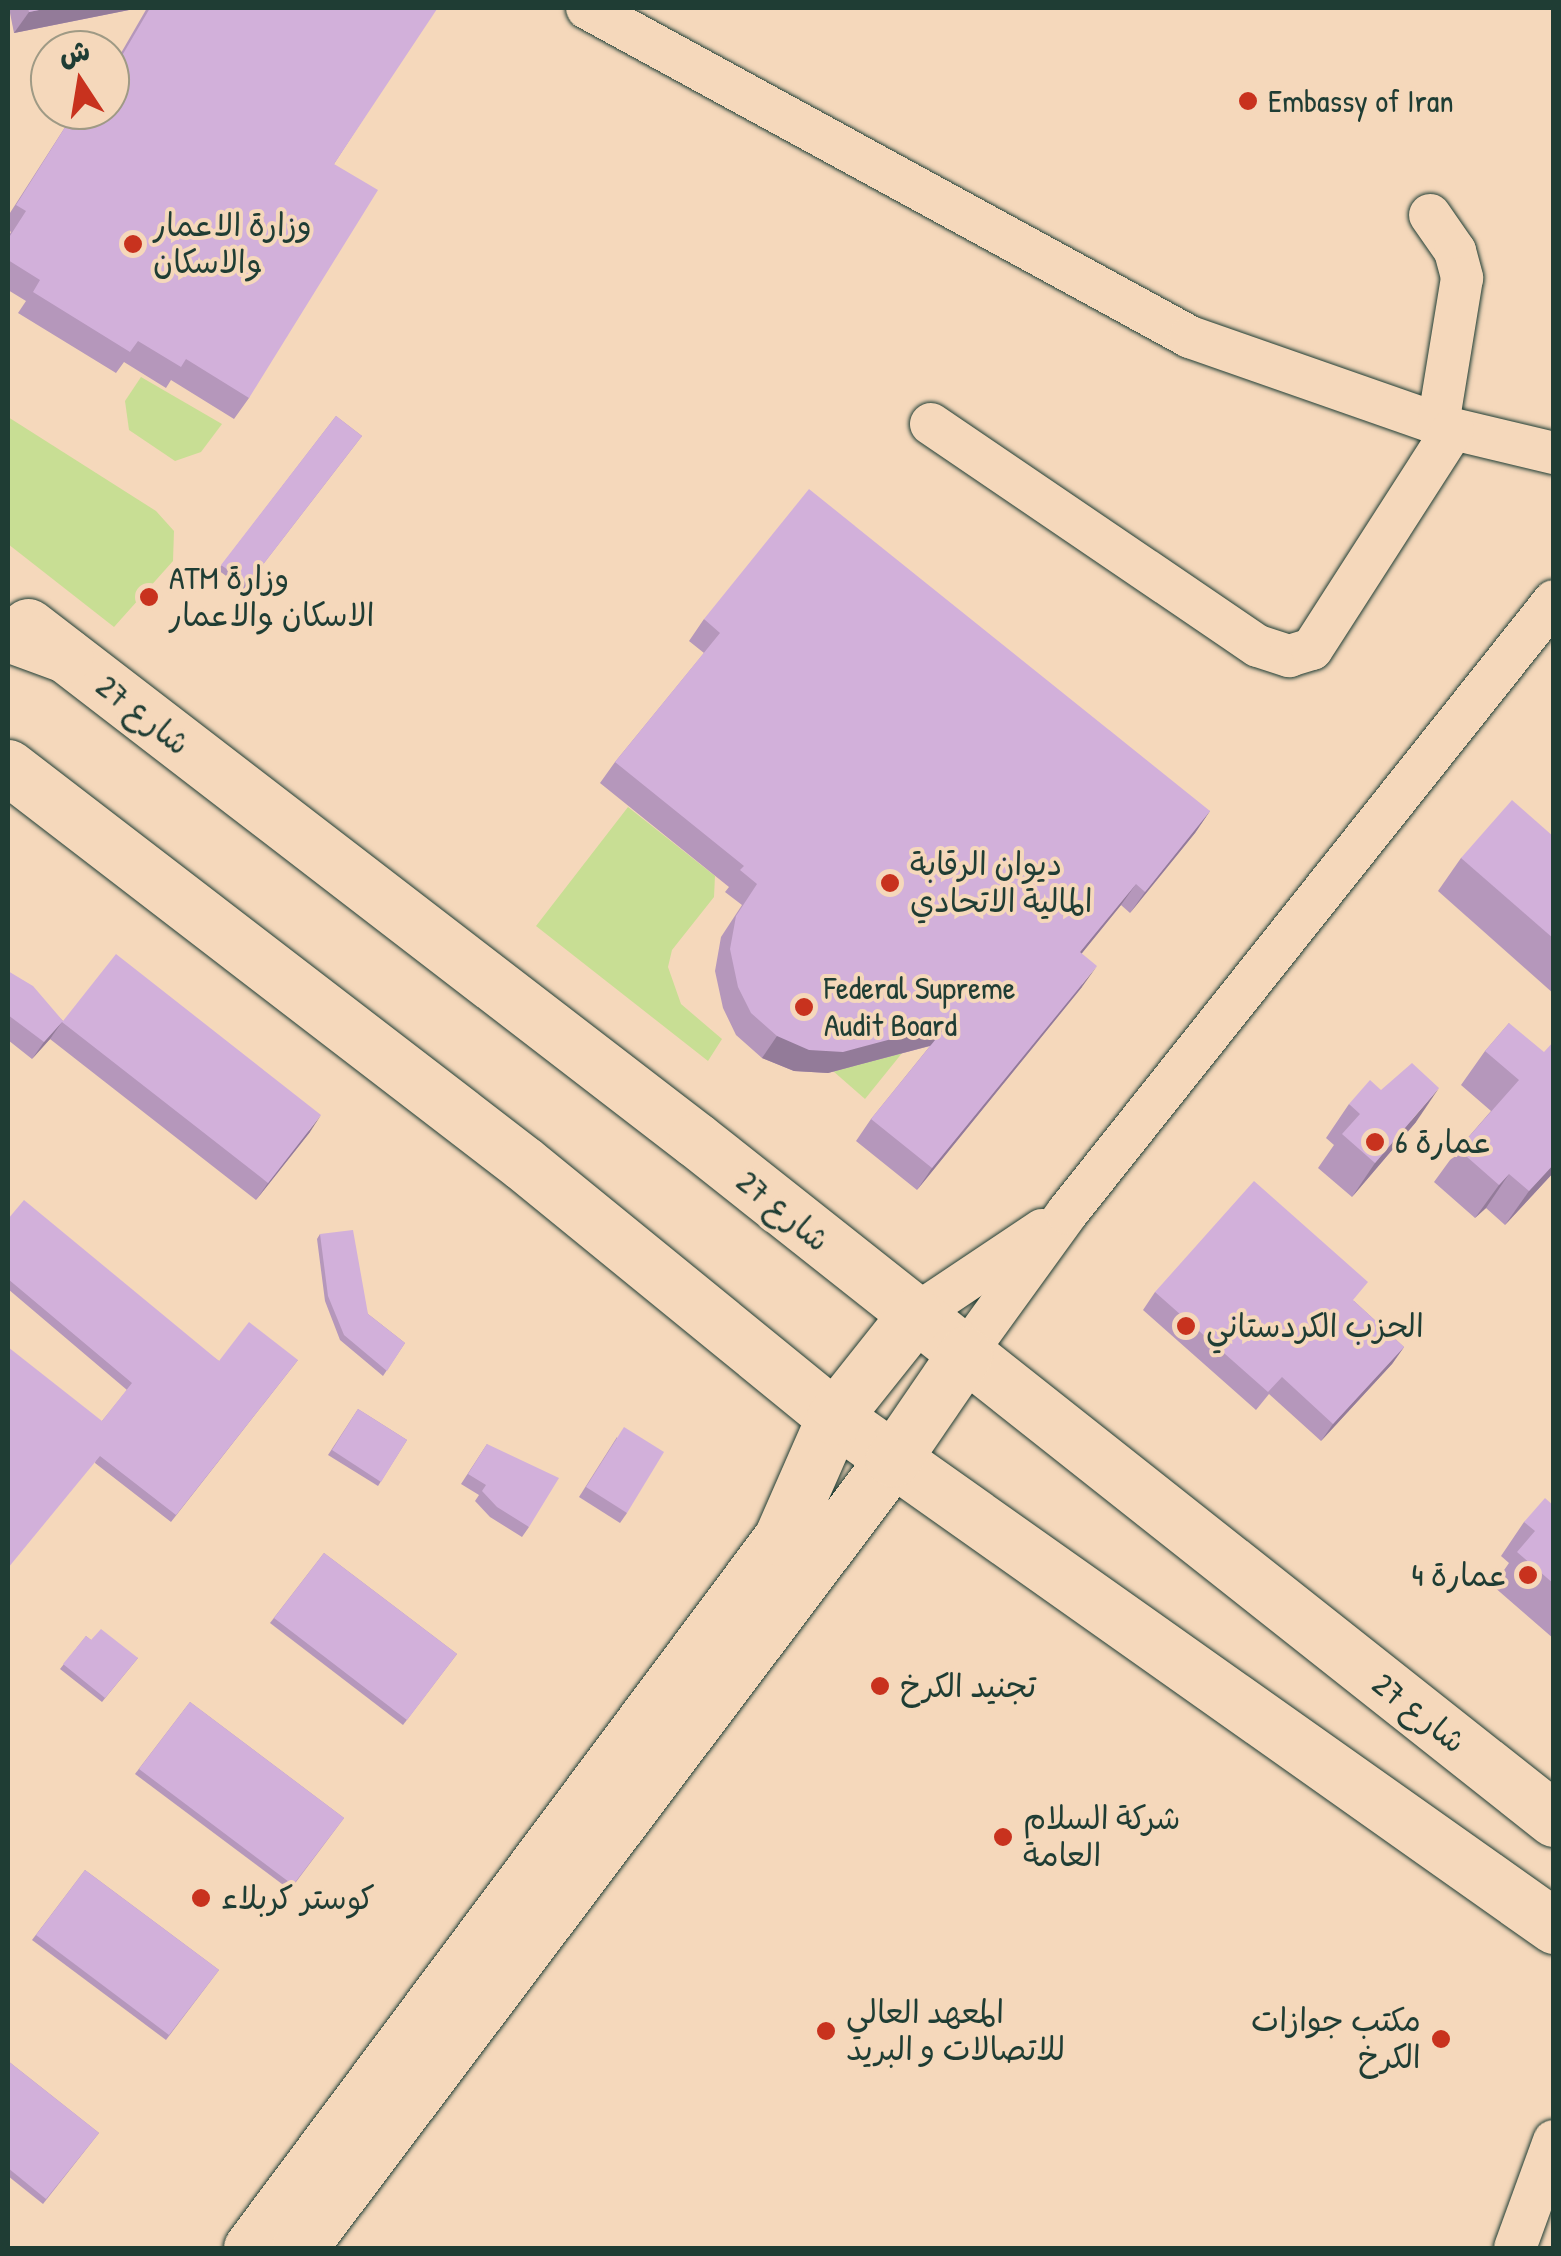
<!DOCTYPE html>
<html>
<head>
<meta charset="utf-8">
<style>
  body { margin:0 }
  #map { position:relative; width:1561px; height:2256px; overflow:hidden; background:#f5d8bb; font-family:"Patrick Hand","Playpen Sans Arabic",sans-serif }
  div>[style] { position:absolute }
  .green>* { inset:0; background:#c8de94 }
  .roads { filter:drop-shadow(0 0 2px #1f3d34) drop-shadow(0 0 2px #1f3d34) }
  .street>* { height:42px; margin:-21px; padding:0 21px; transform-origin:21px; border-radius:21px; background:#f5d8bb }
  .secondary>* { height:55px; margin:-27.5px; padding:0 27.5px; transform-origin:27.5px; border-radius:27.5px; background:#f5d8bb }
  .primary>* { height:55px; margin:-27.5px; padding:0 27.5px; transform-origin:27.5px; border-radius:27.5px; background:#f5d8bb }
  .wall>* { inset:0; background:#b597bb }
  .shaded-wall>* { inset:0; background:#937b99 }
  .building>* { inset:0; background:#d2b0da }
  .dots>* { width:28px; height:28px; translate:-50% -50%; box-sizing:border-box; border:5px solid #f5d8bb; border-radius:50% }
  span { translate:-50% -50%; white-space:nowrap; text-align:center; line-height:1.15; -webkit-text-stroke:8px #f5d8bb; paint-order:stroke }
  .poi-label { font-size:32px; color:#1f3d34 }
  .left { translate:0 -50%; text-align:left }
  .right { translate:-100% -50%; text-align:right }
  .street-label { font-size:32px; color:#1f3d34 }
  .frame { position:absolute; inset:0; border:10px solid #1f3d34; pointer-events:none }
  .north { position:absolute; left:30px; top:30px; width:100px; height:100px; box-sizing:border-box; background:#f5d8bb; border:2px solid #9f9a85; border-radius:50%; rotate:348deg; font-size:28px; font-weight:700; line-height:40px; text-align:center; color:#1f3d34 }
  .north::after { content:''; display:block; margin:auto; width:35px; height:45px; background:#c8321e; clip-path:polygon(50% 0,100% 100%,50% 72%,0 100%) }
</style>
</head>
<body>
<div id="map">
  <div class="green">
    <div style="clip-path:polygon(141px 377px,222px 424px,201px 452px,175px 461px,129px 430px,125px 401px)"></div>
    <div style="clip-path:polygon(8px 417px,156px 511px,174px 531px,173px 561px,114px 627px,8px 544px)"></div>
    <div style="clip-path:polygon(628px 807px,715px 876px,714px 897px,672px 950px,668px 967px,681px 1004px,722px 1039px,708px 1061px,536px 926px)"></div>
    <div style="clip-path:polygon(911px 1042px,865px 1099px,833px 1071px)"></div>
  </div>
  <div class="roads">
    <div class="street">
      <div style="left:587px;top:8px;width:687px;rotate:28.62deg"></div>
      <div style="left:1190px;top:337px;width:279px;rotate:19.3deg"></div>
      <div style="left:1453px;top:429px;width:104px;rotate:13.4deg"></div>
      <div style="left:1430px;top:215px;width:44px;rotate:55.2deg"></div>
      <div style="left:1455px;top:251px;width:28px;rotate:75deg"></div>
      <div style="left:1462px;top:278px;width:148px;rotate:99.3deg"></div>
      <div style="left:931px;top:424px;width:395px;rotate:34.2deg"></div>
      <div style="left:1258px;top:646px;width:33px;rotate:18deg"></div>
      <div style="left:1289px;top:656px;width:24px;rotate:-17deg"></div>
      <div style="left:1312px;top:649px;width:261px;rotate:-57.3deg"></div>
      <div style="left:915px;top:1315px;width:153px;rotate:-33.8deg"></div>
      <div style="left:965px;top:1354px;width:174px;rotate:-54.1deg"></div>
      <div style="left:1067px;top:1213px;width:782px;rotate:-51.49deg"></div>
      <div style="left:1515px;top:2248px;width:114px;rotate:-70deg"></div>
    </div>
    <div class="secondary">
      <div style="left:28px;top:626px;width:843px;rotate:37.58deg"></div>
      <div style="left:696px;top:1140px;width:1094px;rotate:38.36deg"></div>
      <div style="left:8px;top:767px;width:650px;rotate:37.56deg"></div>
      <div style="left:523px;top:1163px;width:402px;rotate:39.2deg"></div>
      <div style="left:834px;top:1417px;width:882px;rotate:35.26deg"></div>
      <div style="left:251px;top:2248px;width:886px;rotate:-53.26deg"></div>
      <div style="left:781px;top:1538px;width:132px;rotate:-66.3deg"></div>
      <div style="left:834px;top:1417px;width:130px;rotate:-51.5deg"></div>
      <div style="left:299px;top:2248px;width:988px;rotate:-53.03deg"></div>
      <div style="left:893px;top:1459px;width:127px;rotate:-55.6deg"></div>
    </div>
    <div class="primary">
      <div style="left:8px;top:634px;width:61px;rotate:20.2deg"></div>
    </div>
  </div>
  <div class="wall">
    <div style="clip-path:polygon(9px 8px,139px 8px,14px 33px)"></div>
    <div style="clip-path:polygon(147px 8px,435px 8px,334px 164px,249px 398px,234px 419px,171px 380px,166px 388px,124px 362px,116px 373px,18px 313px,26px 301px,8px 290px,8px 237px,11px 232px,8px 229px,8px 216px,76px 110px,85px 116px,88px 110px,110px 110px,110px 72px)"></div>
    <div style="clip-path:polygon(336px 416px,362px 436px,244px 589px,218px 570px)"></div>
    <div style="clip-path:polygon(704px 619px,1210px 811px,1195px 833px,1130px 913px,1121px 905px,1082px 953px,1082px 987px,917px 1190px,856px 1141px,871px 1119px,930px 1046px,828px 1073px,794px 1071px,762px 1058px,736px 1035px,723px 1008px,715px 971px,721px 937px,742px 905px,725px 892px,729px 887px,600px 783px,615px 762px,704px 653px,689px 641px)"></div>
    <div style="clip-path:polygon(1554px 837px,1554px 994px,1438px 891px,1461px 858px)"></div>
    <div style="clip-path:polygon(8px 971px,63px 1021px,310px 1132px,256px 1200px,50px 1039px,32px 1059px,8px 1040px)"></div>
    <div style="clip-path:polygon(1509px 1023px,1554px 1172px,1505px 1225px,1486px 1208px,1475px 1218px,1434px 1182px,1458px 1149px,1491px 1111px,1461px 1085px,1485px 1051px)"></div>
    <div style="clip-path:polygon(1349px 1104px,1416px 1122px,1352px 1197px,1318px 1168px,1334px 1145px,1326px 1138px)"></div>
    <div style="clip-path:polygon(8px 1219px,219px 1361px,298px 1360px,171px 1522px,95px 1463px,102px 1421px,127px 1390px,8px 1289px)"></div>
    <div style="clip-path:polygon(320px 1234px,368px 1314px,405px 1343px,383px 1376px,340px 1340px,325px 1301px,317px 1239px)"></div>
    <div style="clip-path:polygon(1155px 1292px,1354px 1301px,1404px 1347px,1392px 1364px,1321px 1441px,1269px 1394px,1256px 1410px,1143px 1310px)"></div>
    <div style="clip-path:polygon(358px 1409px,407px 1440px,378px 1486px,328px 1455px)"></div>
    <div style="clip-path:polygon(617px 1437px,627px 1513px,620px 1523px,579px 1497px)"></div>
    <div style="clip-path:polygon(487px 1444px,529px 1527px,522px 1537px,490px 1517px,475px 1501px,479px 1495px,461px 1484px)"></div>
    <div style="clip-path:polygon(1554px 1506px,1554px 1639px,1493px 1586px,1509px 1563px,1501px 1556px,1524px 1522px)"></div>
    <div style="clip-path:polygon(324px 1553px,457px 1654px,403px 1725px,270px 1623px)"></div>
    <div style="clip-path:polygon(86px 1636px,91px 1640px,138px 1658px,102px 1702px,60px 1669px)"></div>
    <div style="clip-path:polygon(190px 1702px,344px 1818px,290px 1890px,135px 1774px)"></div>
    <div style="clip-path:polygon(85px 1870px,219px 1970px,166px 2040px,32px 1940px)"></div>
    <div style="clip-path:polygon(8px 2061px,99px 2133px,43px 2204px,8px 2176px)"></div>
  </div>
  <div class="shaded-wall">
    <div style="clip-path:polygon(49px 8px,139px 8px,14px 33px,29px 12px)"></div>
    <div style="clip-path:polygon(1210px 811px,1195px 833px,1130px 913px,1145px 892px)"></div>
    <div style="clip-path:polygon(1136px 884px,1121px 905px,1065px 974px,1080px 952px)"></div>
    <div style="clip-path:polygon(1097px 966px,1082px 987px,917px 1190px,932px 1168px)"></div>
    <div style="clip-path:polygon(62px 1022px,50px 1039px,32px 1059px,44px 1042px)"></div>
    <div style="clip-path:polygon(948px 1024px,933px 1045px,828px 1073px,794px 1071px,762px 1058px,777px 1036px)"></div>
    <div style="clip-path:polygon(1439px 1088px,1416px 1122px,1352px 1197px,1375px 1163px)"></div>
    <div style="clip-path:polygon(321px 1115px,310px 1132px,256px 1200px,268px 1183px)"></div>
    <div style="clip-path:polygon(1554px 1164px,1554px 1172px,1505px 1225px,1529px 1191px)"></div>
    <div style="clip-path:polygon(1509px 1174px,1486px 1208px,1475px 1218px,1499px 1185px)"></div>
    <div style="clip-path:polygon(1404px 1347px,1392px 1364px,1321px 1441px,1333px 1424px)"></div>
  </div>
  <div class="building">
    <div style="clip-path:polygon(28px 8px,49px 8px,29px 12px)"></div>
    <div style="clip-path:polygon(150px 8px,437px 9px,334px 164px,378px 190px,249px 398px,186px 359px,181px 367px,138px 341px,130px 352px,33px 292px,40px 280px,8px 260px,8px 239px,26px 211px,16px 205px,76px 110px,87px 117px,91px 110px,110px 110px,110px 76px)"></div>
    <div style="clip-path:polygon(336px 416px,362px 436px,248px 584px,221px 565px)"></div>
    <div style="clip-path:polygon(809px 489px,1210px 811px,1145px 892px,1136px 884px,1080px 952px,1097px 966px,932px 1168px,871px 1119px,948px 1024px,843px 1052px,809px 1050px,777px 1036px,751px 1013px,738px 987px,730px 949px,736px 916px,757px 884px,740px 870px,744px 866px,615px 762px,720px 633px,704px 619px)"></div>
    <div style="clip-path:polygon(1512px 800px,1554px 837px,1554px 939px,1461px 858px)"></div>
    <div style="clip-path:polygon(116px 954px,321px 1115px,268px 1183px,62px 1022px,44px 1042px,8px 1015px,8px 971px,33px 986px,63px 1021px)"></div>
    <div style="clip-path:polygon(1509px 1023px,1544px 1052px,1554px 1041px,1554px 1164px,1529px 1191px,1509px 1174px,1499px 1185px,1458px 1149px,1519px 1080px,1485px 1051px)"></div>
    <div style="clip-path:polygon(1412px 1063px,1439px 1088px,1375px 1163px,1342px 1134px,1360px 1114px,1349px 1104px,1370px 1080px,1381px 1090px)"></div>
    <div style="clip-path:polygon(1254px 1181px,1368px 1282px,1353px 1300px,1404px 1347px,1333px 1424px,1282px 1377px,1268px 1392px,1155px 1292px)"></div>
    <div style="clip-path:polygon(24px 1200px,219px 1361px,249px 1322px,298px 1360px,176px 1515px,100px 1456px,8px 1568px,8px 1347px,102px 1421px,132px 1383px,8px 1279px,8px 1219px)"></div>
    <div style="clip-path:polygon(353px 1230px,368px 1314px,405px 1343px,387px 1371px,344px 1335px,328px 1296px,320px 1234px)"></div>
    <div style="clip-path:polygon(358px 1409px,407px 1440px,381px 1482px,332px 1450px)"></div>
    <div style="clip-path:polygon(624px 1427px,664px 1452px,627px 1513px,586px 1487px)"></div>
    <div style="clip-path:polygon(487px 1444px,559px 1478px,529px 1527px,497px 1507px,482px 1491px,486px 1485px,468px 1474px)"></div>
    <div style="clip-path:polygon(1545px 1498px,1554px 1506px,1554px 1584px,1517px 1552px,1535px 1531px,1524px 1522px)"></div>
    <div style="clip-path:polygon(324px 1553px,457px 1654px,407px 1720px,274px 1618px)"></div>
    <div style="clip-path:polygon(101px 1629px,138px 1658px,105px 1698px,63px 1664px,86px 1636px,91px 1640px)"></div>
    <div style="clip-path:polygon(190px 1702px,344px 1818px,293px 1885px,139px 1769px)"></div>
    <div style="clip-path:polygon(85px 1870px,219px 1970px,169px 2035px,36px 1935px)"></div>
    <div style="clip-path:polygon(8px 2061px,99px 2133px,46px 2199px,8px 2168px)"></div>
  </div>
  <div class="dots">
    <div style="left:1248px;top:101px;background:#c8321e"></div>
    <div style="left:133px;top:244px;background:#c8321e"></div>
    <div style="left:149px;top:597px;background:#c8321e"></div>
    <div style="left:890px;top:883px;background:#c8321e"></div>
    <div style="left:804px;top:1007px;background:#c8321e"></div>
    <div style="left:1375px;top:1142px;background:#c8321e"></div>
    <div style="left:1186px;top:1326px;background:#c8321e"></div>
    <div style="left:1528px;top:1575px;background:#c8321e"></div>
    <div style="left:880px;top:1686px;background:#c8321e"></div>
    <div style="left:1003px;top:1837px;background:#c8321e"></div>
    <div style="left:201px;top:1898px;background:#c8321e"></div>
    <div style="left:826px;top:2031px;background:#c8321e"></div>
    <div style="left:1441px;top:2039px;background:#c8321e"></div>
  </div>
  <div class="poi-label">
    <span class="left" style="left:1268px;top:101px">Embassy of Iran</span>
    <span class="left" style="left:153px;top:244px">وزارة الاعمار<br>والاسكان</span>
    <span class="left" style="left:169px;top:597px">ATM وزارة<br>الاسكان والاعمار</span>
    <span class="left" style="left:910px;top:883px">ديوان الرقابة<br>المالية الاتحادي</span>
    <span class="left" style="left:824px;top:1007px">Federal Supreme<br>Audit Board</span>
    <span class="left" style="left:1395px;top:1142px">عمارة 6</span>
    <span class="left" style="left:1206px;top:1326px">الحزب الكردستاني</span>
    <span class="right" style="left:1508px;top:1575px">عمارة 4</span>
    <span class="left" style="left:900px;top:1686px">تجنيد الكرخ</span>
    <span class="left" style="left:1023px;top:1837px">شركة السلام<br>العامة</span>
    <span class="left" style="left:221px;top:1898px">كوستر كربلاء</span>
    <span class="left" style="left:846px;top:2031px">المعهد العالي<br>للاتصالات و البريد</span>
    <span class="right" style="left:1421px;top:2039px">مكتب جوازات<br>الكرخ</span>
  </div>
  <div class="street-label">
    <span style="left:143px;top:715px;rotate:38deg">شارع 27</span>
    <span style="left:783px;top:1211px;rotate:39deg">شارع 27</span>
    <span style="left:1419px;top:1713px;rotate:38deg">شارع 27</span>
  </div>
  <div class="frame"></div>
  <div class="north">ش</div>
</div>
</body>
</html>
